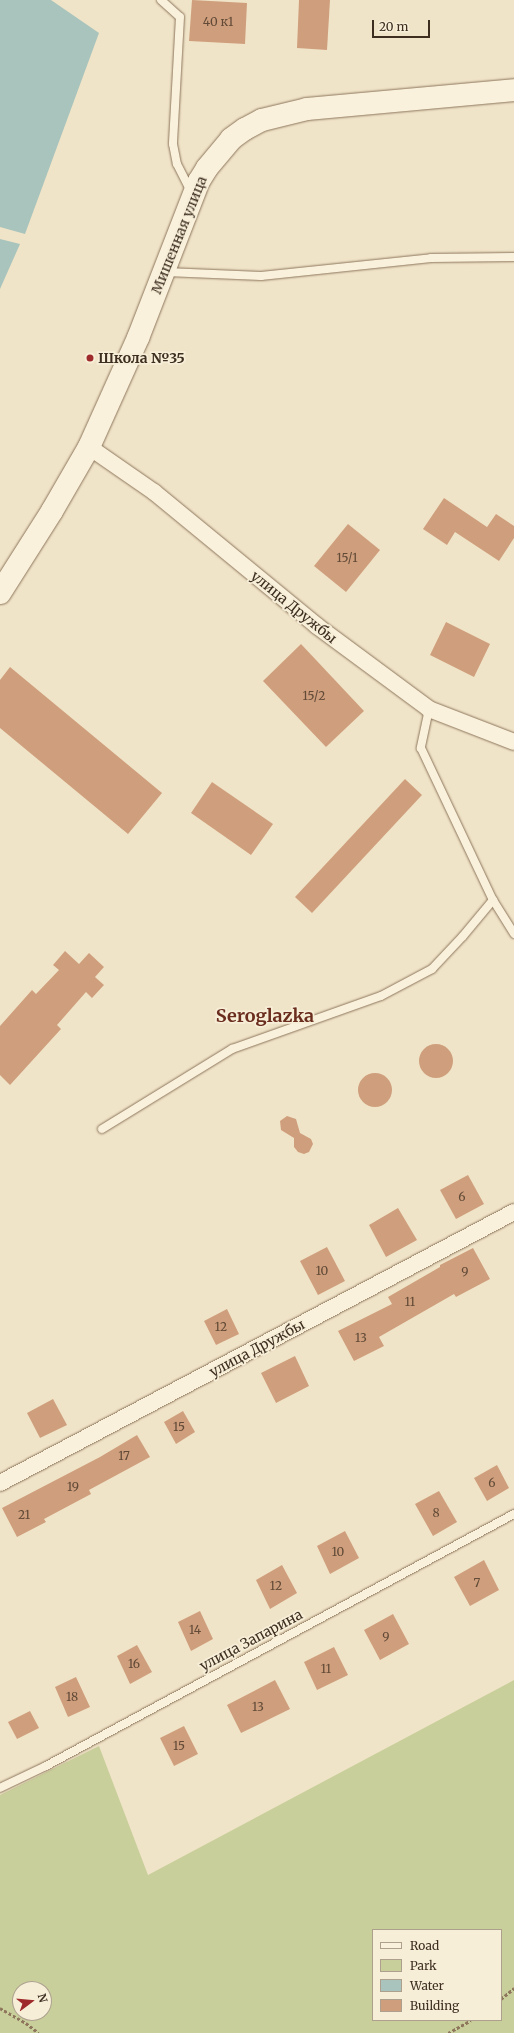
<!DOCTYPE html>
<html>
<head>
<meta charset="utf-8">
<style>
  body { margin:0 }
  #map { position:relative; width:514px; height:2033px; overflow:hidden; background:#f0e4c8; font-family:Merriweather,serif }
  div>[style] { position:absolute }
  .green>* { inset:0; background:#c9cf9b }
  .water>* { inset:0; background:#a9c4bc }
  .building>* { inset:0; background:#cf9f7d }
  .round { border-radius:50% }
  .path>* { height:2.5px; margin-top:-1.25px; transform-origin:0; background:repeating-linear-gradient(90deg,#8d765c 0 3px,transparent 0 5px) }
  .roads { filter:drop-shadow(0 0 1px #8d765c) drop-shadow(0 0 1px #8d765c) }
  .lane>* { height:8px; margin:-4px; padding:0 4px; transform-origin:4px; border-radius:4px; background:#faf1dc }
  .street>* { height:16px; margin:-8px; padding:0 8px; transform-origin:8px; border-radius:8px; background:#faf1dc }
  .secondary>* { height:22px; margin:-11px; padding:0 11px; transform-origin:11px; border-radius:11px; background:#faf1dc }
  .dots>* { width:11px; height:11px; translate:-50% -50%; box-sizing:border-box; border:2px solid #f7eed8; border-radius:50% }
  span { translate:-50% -50%; white-space:nowrap; text-align:center; line-height:1.15; -webkit-text-stroke:3.5px #f7eed8; paint-order:stroke }
  .number-label { font-size:12px; color:#624a37 }
  .number-label span { -webkit-text-stroke-width:0 }
  .street-label { font-size:14px; color:#3d2e20 }
  .poi-label { font-size:14px; color:#3d2e20; font-weight:700 }
  .left { translate:0 -50%; text-align:left }
  .district-label { font-size:18px; color:#6b2e1e; font-weight:700 }
  .legend { position:absolute; left:372px; top:1929px; width:130px; height:92px; box-sizing:border-box; background:#f7eed8; border:1px solid #ada18e; margin:0; padding:5px 7px; list-style:none; font-size:12px; color:#3d2e20 }
  .legend li { display:flex; align-items:center; gap:8px; height:20px }
  .legend b { width:20px; border:1px solid #ada18e }
  .north { position:absolute; left:12px; top:1981px; width:40px; height:40px; box-sizing:border-box; background:#f7eed8; border:1px solid #ada18e; border-radius:50%; rotate:74deg; font-size:11px; font-weight:700; line-height:16px; text-align:center; color:#3d2e20 }
  .north::after { content:''; display:block; margin:auto; width:14px; height:18px; background:#9e2a2b; clip-path:polygon(50% 0,100% 100%,50% 72%,0 100%) }
  .scale { position:absolute; left:372px; top:20px; width:58px; height:18px; box-sizing:border-box; border:2px solid #3d2e20; border-top:0; padding-left:5px; font-size:12px; line-height:14px; white-space:nowrap; color:#3d2e20; -webkit-text-stroke:3px #f7eed8; paint-order:stroke }
</style>
</head>
<body>
<div id="map">
  <div class="green">
    <div style="clip-path:polygon(evenodd,514px 1680px,514px 2033px,0 2033px,0 1795px,99px 1746px,148px 1875px,514px 1680px,373px 1930px,501px 1930px,501px 2020px,373px 2020px,373px 1930px,514px 1680px,20px 1989px,44px 1989px,44px 2013px,20px 2013px,20px 1989px)"></div>
  </div>
  <div class="water">
    <div style="clip-path:polygon(0 0,51px 0,99px 33px,25px 234px,0 227px)"></div>
    <div style="clip-path:polygon(0 239px,20px 244px,0 289px)"></div>
  </div>
  <div class="building">
    <div style="clip-path:polygon(192px 0,247px 3px,245px 44px,189px 41px)"></div>
    <div style="clip-path:polygon(299px 0,330px 0,327px 50px,297px 48px)"></div>
    <div style="clip-path:polygon(444px 498px,487px 527px,496px 514px,514px 526px,514px 538px,499px 561px,455px 532px,447px 545px,423px 529px)"></div>
    <div style="clip-path:polygon(348px 524px,380px 550px,346px 592px,314px 566px)"></div>
    <div style="clip-path:polygon(446px 622px,490px 644px,474px 677px,430px 655px)"></div>
    <div style="clip-path:polygon(301px 644px,364px 711px,326px 747px,263px 681px)"></div>
    <div style="clip-path:polygon(10px 667px,162px 793px,128px 834px,0 728px,0 680px)"></div>
    <div style="clip-path:polygon(405px 779px,422px 795px,312px 913px,295px 897px)"></div>
    <div style="clip-path:polygon(212px 782px,273px 824px,251px 855px,191px 813px)"></div>
    <div style="clip-path:polygon(65px 951px,79px 964px,89px 953px,104px 967px,95px 977px,104px 985px,92px 998px,86px 992px,57px 1025px,61px 1029px,10px 1085px,0 1075px,0 1026px,32px 990px,36px 994px,59px 970px,53px 965px)"></div>
    <div class="round" style="left:419px;top:1044px;width:34px;height:34px"></div>
    <div class="round" style="left:358px;top:1073px;width:34px;height:34px"></div>
    <div style="clip-path:polygon(287px 1116px,296px 1119px,300px 1133px,311px 1139px,313px 1144px,309px 1152px,304px 1154px,298px 1152px,294px 1147px,294px 1138px,281px 1130px,280px 1121px)"></div>
    <div style="clip-path:polygon(468px 1175px,484px 1204px,456px 1219px,440px 1190px)"></div>
    <div style="clip-path:polygon(398px 1208px,417px 1240px,386px 1257px,369px 1225px)"></div>
    <div style="clip-path:polygon(327px 1247px,345px 1281px,318px 1295px,300px 1261px)"></div>
    <div style="clip-path:polygon(473px 1248px,490px 1279px,456px 1297px,454px 1294px,379px 1337px,384px 1346px,354px 1361px,338px 1331px,392px 1304px,388px 1297px,440px 1267px,440px 1265px)"></div>
    <div style="clip-path:polygon(227px 1309px,239px 1334px,216px 1345px,204px 1321px)"></div>
    <div style="clip-path:polygon(295px 1356px,309px 1386px,276px 1403px,261px 1373px)"></div>
    <div style="clip-path:polygon(53px 1399px,67px 1425px,40px 1438px,27px 1413px)"></div>
    <div style="clip-path:polygon(183px 1411px,195px 1432px,176px 1444px,164px 1422px)"></div>
    <div style="clip-path:polygon(137px 1435px,150px 1457px,89px 1490px,91px 1494px,44px 1519px,46px 1522px,17px 1537px,2px 1508px,100px 1457px)"></div>
    <div style="clip-path:polygon(497px 1465px,509px 1488px,487px 1501px,474px 1478px)"></div>
    <div style="clip-path:polygon(439px 1491px,457px 1522px,433px 1536px,415px 1504px)"></div>
    <div style="clip-path:polygon(345px 1531px,359px 1558px,330px 1574px,317px 1546px)"></div>
    <div style="clip-path:polygon(484px 1560px,499px 1590px,470px 1606px,454px 1577px)"></div>
    <div style="clip-path:polygon(282px 1565px,297px 1593px,270px 1609px,256px 1580px)"></div>
    <div style="clip-path:polygon(200px 1611px,213px 1639px,191px 1651px,178px 1622px)"></div>
    <div style="clip-path:polygon(393px 1614px,409px 1644px,380px 1660px,364px 1630px)"></div>
    <div style="clip-path:polygon(137px 1645px,152px 1672px,130px 1684px,117px 1656px)"></div>
    <div style="clip-path:polygon(334px 1647px,348px 1675px,317px 1690px,304px 1662px)"></div>
    <div style="clip-path:polygon(76px 1677px,90px 1707px,68px 1717px,55px 1687px)"></div>
    <div style="clip-path:polygon(275px 1680px,290px 1709px,241px 1733px,227px 1705px)"></div>
    <div style="clip-path:polygon(30px 1711px,39px 1728px,17px 1739px,8px 1722px)"></div>
    <div style="clip-path:polygon(184px 1726px,198px 1754px,174px 1766px,160px 1738px)"></div>
  </div>
  <div class="path">
    <div style="left:501px;top:1999px;width:17px;rotate:-40deg"></div>
    <div style="left:0;top:2008px;width:30px;rotate:30deg"></div>
    <div style="left:26px;top:2023px;width:16px;rotate:38deg"></div>
    <div style="left:448px;top:2033px;width:26px;rotate:-29deg"></div>
  </div>
  <div class="roads">
    <div class="lane">
      <div style="left:161px;top:0;width:25px;rotate:42deg"></div>
      <div style="left:180px;top:17px;width:127px;rotate:93.2deg"></div>
      <div style="left:173px;top:144px;width:20px;rotate:79deg"></div>
      <div style="left:177px;top:164px;width:31px;rotate:63deg"></div>
      <div style="left:166px;top:272px;width:95px;rotate:2.4deg"></div>
      <div style="left:261px;top:276px;width:171px;rotate:-6deg"></div>
      <div style="left:431px;top:258px;width:83px;rotate:-0.7deg"></div>
      <div style="left:429px;top:709px;width:40px;rotate:102deg"></div>
      <div style="left:421px;top:748px;width:168px;rotate:64.7deg"></div>
      <div style="left:493px;top:900px;width:40px;rotate:58deg"></div>
      <div style="left:102px;top:1129px;width:153px;rotate:-31.6deg"></div>
      <div style="left:232px;top:1049px;width:158px;rotate:-19.6deg"></div>
      <div style="left:381px;top:996px;width:58px;rotate:-27.9deg"></div>
      <div style="left:432px;top:969px;width:45px;rotate:-46.8deg"></div>
      <div style="left:463px;top:936px;width:47px;rotate:-50.2deg"></div>
      <div style="left:0;top:1788px;width:51px;rotate:-25.6deg"></div>
      <div style="left:46px;top:1766px;width:532px;rotate:-28.3deg"></div>
    </div>
    <div class="street">
      <div style="left:89px;top:447px;width:79px;rotate:34.7deg"></div>
      <div style="left:154px;top:492px;width:211px;rotate:39.4deg"></div>
      <div style="left:317px;top:626px;width:139px;rotate:36.5deg"></div>
      <div style="left:429px;top:709px;width:91px;rotate:21.2deg"></div>
      <div style="left:0;top:1483px;width:581px;rotate:-27.8deg"></div>
    </div>
    <div class="secondary">
      <div style="left:0;top:593px;width:97px;rotate:-57.6deg"></div>
      <div style="left:52px;top:511px;width:74px;rotate:-60deg"></div>
      <div style="left:89px;top:447px;width:120px;rotate:-65.8deg"></div>
      <div style="left:138px;top:338px;width:168px;rotate:-68.8deg"></div>
      <div style="left:199px;top:181px;width:15px;rotate:-58deg"></div>
      <div style="left:207px;top:168px;width:38px;rotate:-50deg"></div>
      <div style="left:231px;top:139px;width:17px;rotate:-36deg"></div>
      <div style="left:245px;top:129px;width:19px;rotate:-28deg"></div>
      <div style="left:262px;top:120px;width:46px;rotate:-13.7deg"></div>
      <div style="left:307px;top:109px;width:208px;rotate:-5.2deg"></div>
    </div>
  </div>
  <div class="dots">
    <div style="left:90px;top:358px;background:#9e2a2b"></div>
  </div>
  <div class="number-label">
    <span style="left:218px;top:22px">40 к1</span>
    <span style="left:347px;top:558px">15/1</span>
    <span style="left:314px;top:696px">15/2</span>
    <span style="left:462px;top:1197px">6</span>
    <span style="left:322px;top:1271px">10</span>
    <span style="left:465px;top:1272px">9</span>
    <span style="left:410px;top:1302px">11</span>
    <span style="left:221px;top:1327px">12</span>
    <span style="left:361px;top:1338px">13</span>
    <span style="left:179px;top:1427px">15</span>
    <span style="left:124px;top:1456px">17</span>
    <span style="left:492px;top:1483px">6</span>
    <span style="left:73px;top:1487px">19</span>
    <span style="left:436px;top:1513px">8</span>
    <span style="left:24px;top:1515px">21</span>
    <span style="left:338px;top:1552px">10</span>
    <span style="left:477px;top:1583px">7</span>
    <span style="left:276px;top:1586px">12</span>
    <span style="left:195px;top:1630px">14</span>
    <span style="left:386px;top:1637px">9</span>
    <span style="left:134px;top:1664px">16</span>
    <span style="left:326px;top:1669px">11</span>
    <span style="left:72px;top:1697px">18</span>
    <span style="left:258px;top:1707px">13</span>
    <span style="left:179px;top:1746px">15</span>
  </div>
  <div class="street-label">
    <span style="left:179px;top:235px;rotate:-68deg">Мишенная улица</span>
    <span style="left:294px;top:607px;rotate:39deg">улица Дружбы</span>
    <span style="left:257px;top:1348px;rotate:-28deg">улица Дружбы</span>
    <span style="left:251px;top:1640px;rotate:-28deg">улица Запарина</span>
  </div>
  <div class="poi-label">
    <span class="left" style="left:98px;top:358px">Школа №35</span>
  </div>
  <div class="district-label">
    <span style="left:265px;top:1016px">Seroglazka</span>
  </div>
  <ul class="legend">
  <li><b style="height:5px;background:#faf1dc"></b>Road</li>
  <li><b style="height:11px;background:#c9cf9b"></b>Park</li>
  <li><b style="height:11px;background:#a9c4bc"></b>Water</li>
  <li><b style="height:11px;background:#cf9f7d"></b>Building</li>
  </ul>
  <div class="north">N</div>
  <div class="scale">20 m</div>
</div>
</body>
</html>
